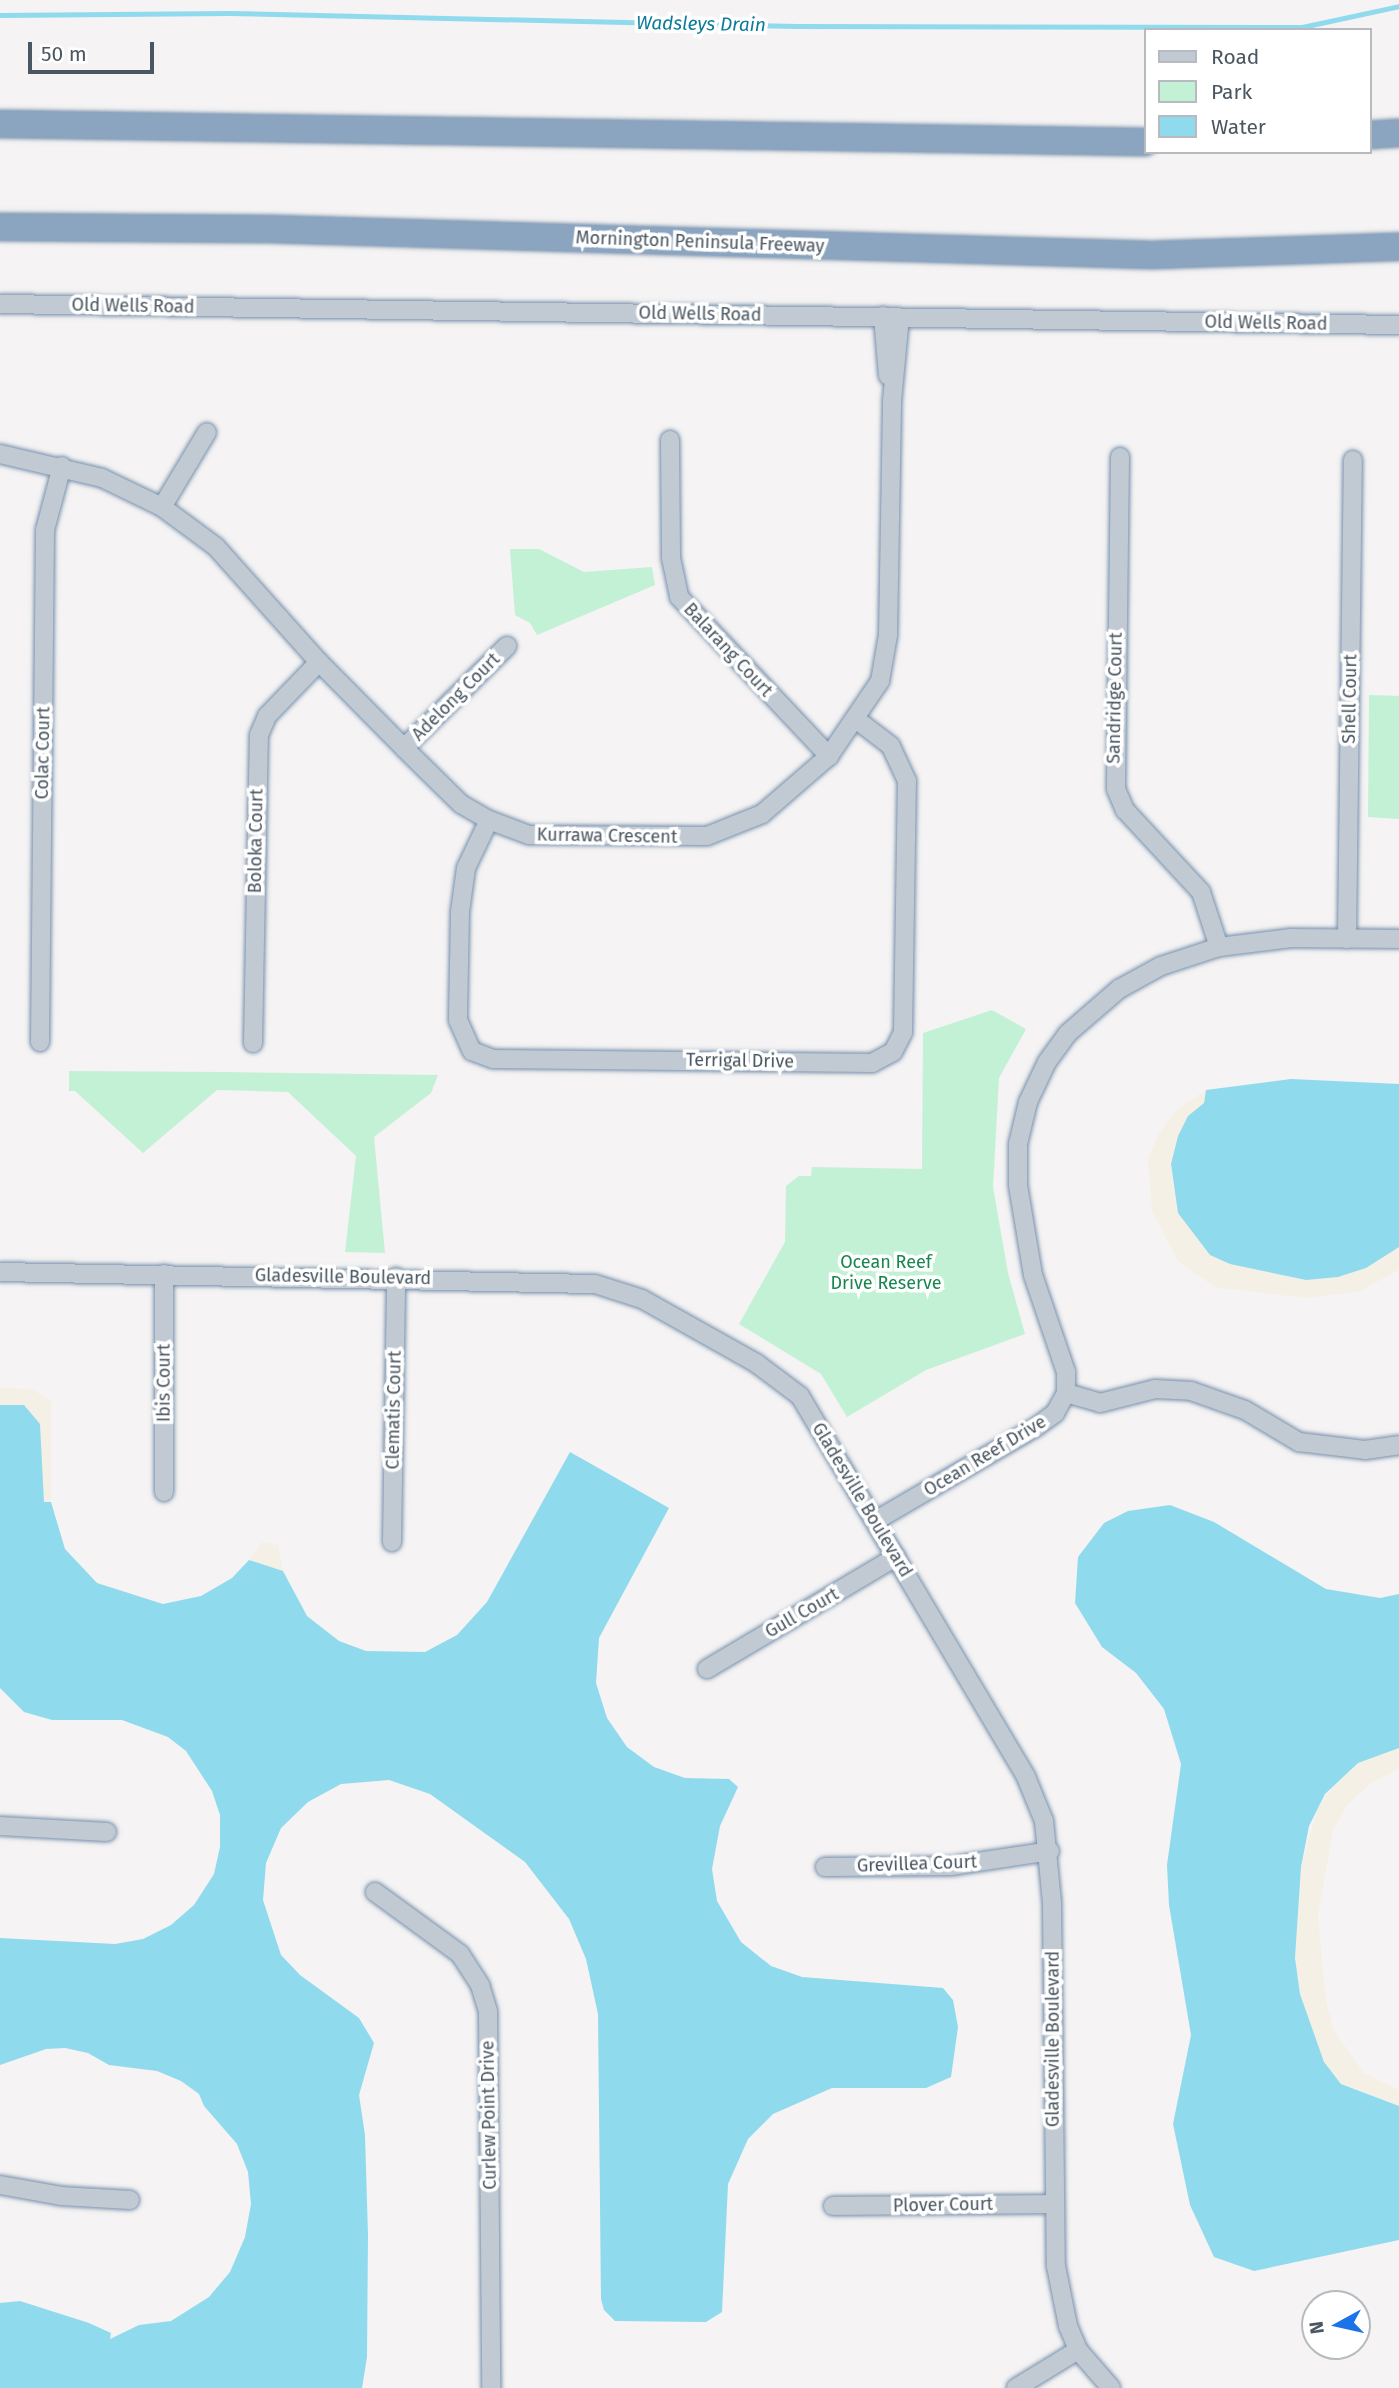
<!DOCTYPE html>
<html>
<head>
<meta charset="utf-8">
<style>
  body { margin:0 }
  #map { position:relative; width:1399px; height:2388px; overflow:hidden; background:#f5f3f3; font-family:"Fira Sans",sans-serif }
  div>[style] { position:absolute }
  .green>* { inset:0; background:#c3f1d5 }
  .sand>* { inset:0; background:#f5f0e5 }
  .water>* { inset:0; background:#90daee }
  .stream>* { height:5px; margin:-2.5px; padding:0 2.5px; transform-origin:2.5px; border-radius:2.5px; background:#90daee }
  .roads { filter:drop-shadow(0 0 2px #7690ad) drop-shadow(0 0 2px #7690ad) }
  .minor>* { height:18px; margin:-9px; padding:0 9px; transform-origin:9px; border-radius:9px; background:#c1cad2 }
  .highway>* { height:26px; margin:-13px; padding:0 13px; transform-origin:13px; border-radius:13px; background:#8ba5c1 }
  span { translate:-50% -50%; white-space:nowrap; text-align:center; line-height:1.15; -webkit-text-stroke:7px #fff; paint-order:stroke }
  .street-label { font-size:18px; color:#4a5661 }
  .park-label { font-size:18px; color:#17864f }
  .water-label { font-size:19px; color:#0c7c9b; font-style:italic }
  .legend { position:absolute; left:1144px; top:28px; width:228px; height:126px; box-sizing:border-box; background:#fff; border:2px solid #b7bbc0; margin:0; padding:9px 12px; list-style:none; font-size:21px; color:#4a5661 }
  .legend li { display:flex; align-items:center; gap:14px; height:35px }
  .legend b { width:35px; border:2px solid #b7bbc0 }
  .north { position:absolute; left:1301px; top:2290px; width:70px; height:70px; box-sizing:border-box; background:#fff; border:2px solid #b7bbc0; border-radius:50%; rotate:262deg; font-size:19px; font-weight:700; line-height:28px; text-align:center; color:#4a5661 }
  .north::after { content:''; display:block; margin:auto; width:24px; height:32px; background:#1a73e8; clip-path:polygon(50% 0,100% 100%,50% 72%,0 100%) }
  .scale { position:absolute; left:28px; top:42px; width:126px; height:32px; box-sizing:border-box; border:4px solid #4a5661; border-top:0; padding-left:9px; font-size:21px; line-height:24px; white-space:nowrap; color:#4a5661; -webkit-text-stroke:5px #fff; paint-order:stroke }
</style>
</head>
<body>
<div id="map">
  <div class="green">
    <div style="clip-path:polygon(510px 549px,539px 549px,584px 572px,652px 567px,655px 585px,537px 635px,530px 623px,515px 615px)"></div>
    <div style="clip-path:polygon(1369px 695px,1399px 696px,1399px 819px,1368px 817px)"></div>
    <div style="clip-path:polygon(992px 1010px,1026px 1029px,999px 1078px,993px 1187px,1008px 1273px,1025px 1334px,926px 1370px,847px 1417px,821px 1374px,739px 1324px,785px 1242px,786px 1186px,799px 1176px,811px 1176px,812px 1167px,922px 1169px,923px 1033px)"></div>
    <div style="clip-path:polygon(69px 1071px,224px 1072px,438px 1075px,431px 1093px,374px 1137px,385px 1253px,345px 1252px,356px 1156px,288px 1092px,217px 1090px,143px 1153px,75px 1091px,69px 1091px)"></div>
  </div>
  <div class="sand">
    <div style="clip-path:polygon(1206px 1090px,1204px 1103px,1188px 1116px,1178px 1136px,1171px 1164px,1173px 1189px,1230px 1264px,1306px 1280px,1338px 1277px,1366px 1268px,1399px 1247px,1399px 1270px,1357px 1292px,1306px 1298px,1215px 1287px,1178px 1261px,1152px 1211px,1148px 1159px,1159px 1133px,1175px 1111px)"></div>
    <div style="clip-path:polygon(0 1388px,32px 1389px,51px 1401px,51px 1502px,44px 1503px,24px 1405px,0 1405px)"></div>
    <div style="clip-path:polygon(263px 1542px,278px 1545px,283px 1571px,249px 1560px)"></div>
    <div style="clip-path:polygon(1399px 1748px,1399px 1769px,1371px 1783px,1348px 1804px,1333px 1830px,1318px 1916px,1326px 2001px,1334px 2031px,1364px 2073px,1399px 2090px,1399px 2106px,1341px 2083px,1324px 2062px,1300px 1994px,1295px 1958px,1301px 1867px,1318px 1808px,1340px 1777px,1358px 1763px)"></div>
  </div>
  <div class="water">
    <div style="clip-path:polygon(1291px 1079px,1399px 1084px,1399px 1247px,1366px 1268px,1338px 1277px,1306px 1280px,1230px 1264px,1210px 1255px,1178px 1213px,1171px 1164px,1178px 1136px,1188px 1116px,1204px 1103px,1206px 1090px)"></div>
    <div style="clip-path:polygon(0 1405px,24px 1405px,40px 1424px,44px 1502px,51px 1502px,65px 1549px,97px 1583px,163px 1604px,201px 1596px,232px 1578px,249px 1560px,283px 1571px,307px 1616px,339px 1641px,366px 1651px,425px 1652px,457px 1635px,487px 1602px,570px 1452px,669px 1508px,599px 1638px,596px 1683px,607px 1718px,627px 1747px,654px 1767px,685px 1778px,729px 1779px,738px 1787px,720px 1826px,712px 1869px,717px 1901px,741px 1942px,771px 1966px,802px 1977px,943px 1988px,953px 2000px,958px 2027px,951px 2077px,926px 2088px,832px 2088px,773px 2114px,748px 2139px,728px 2184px,722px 2312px,706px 2322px,615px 2321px,604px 2310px,601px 2299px,598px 2014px,586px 1959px,569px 1919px,525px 1862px,430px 1794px,389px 1780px,341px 1784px,308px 1802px,281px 1828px,266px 1863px,263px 1900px,281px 1955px,300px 1975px,359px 2018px,374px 2043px,359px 2095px,365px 2135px,368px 2235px,367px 2357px,362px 2388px,0 2388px,0 2303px,20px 2301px,89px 2323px,111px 2333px,110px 2339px,139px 2325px,171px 2321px,209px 2297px,230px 2272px,245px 2237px,251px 2204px,248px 2172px,237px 2144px,204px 2106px,199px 2094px,181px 2081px,157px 2071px,109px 2065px,88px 2053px,65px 2048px,46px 2049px,0 2065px,0 1938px,115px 1944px,143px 1939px,171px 1925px,194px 1905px,214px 1874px,220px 1847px,220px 1815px,212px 1791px,186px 1751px,168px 1737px,122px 1720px,52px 1720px,24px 1712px,0 1688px)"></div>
    <div style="clip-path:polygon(1170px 1505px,1214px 1522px,1326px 1589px,1380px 1598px,1399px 1594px,1399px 1748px,1358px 1763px,1325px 1794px,1309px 1826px,1301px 1867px,1295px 1958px,1300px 1994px,1324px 2062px,1341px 2084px,1399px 2106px,1399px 2240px,1254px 2271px,1214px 2257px,1190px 2205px,1173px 2124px,1191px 2035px,1169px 1905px,1167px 1865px,1181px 1764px,1164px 1709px,1136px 1673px,1102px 1647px,1075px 1603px,1078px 1557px,1104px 1523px,1128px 1511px)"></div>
  </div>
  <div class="stream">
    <div style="left:0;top:15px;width:230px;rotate:-0.5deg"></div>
    <div style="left:230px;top:13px;width:567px;rotate:1.31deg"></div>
    <div style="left:797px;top:26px;width:505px;rotate:0.11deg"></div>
    <div style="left:1302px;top:27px;width:99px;rotate:-12.2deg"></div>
  </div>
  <div class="roads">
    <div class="minor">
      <div style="left:0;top:304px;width:1399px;rotate:0.86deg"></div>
      <div style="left:883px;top:316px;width:60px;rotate:85.2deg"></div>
      <div style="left:670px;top:440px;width:118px;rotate:89.5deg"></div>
      <div style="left:671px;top:558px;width:40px;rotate:78deg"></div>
      <div style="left:679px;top:597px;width:219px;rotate:46.7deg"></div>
      <div style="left:0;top:454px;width:105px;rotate:13.2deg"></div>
      <div style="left:102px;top:478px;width:67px;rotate:25.8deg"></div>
      <div style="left:162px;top:507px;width:67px;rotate:36.5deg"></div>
      <div style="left:216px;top:547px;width:154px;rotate:48.2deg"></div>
      <div style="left:319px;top:662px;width:121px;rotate:45.3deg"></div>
      <div style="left:404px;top:748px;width:80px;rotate:44.5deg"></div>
      <div style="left:461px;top:804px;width:32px;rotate:30deg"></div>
      <div style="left:489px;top:820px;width:43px;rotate:20.6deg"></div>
      <div style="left:529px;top:835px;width:178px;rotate:0.3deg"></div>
      <div style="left:707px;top:836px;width:59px;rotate:-21.8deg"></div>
      <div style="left:762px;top:814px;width:89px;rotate:-40.9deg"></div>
      <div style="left:829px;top:756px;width:91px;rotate:-55.8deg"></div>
      <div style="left:880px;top:681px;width:47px;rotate:-80.1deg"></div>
      <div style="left:888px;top:635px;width:234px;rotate:-89deg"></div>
      <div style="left:892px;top:401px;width:84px;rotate:-84.6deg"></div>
      <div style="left:1120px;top:457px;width:332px;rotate:90.7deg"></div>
      <div style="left:1116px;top:789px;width:23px;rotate:67deg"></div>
      <div style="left:1125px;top:810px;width:112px;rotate:47.2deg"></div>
      <div style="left:1201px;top:892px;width:58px;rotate:71.9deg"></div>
      <div style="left:162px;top:507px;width:87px;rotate:-59deg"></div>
      <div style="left:404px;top:748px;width:145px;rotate:-44.7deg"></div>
      <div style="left:489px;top:820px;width:53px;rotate:115.6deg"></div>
      <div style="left:466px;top:868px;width:44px;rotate:97.8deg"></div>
      <div style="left:460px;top:912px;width:108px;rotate:91.1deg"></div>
      <div style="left:458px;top:1020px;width:34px;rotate:66deg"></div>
      <div style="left:472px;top:1051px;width:22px;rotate:21deg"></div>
      <div style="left:493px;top:1059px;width:379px;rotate:0.6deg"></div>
      <div style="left:872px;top:1063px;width:24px;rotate:-28deg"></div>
      <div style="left:893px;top:1052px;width:22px;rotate:-63deg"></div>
      <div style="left:903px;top:1032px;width:251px;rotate:-89.1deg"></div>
      <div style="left:907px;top:781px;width:38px;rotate:-115deg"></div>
      <div style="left:891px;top:746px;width:43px;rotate:-142.6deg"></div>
      <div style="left:1347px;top:939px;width:479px;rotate:-89.3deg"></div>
      <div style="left:40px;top:1042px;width:512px;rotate:-89.44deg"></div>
      <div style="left:45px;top:530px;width:66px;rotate:-75.1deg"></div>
      <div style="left:253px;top:1043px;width:308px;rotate:-88.9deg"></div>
      <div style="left:259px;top:735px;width:21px;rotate:-67deg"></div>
      <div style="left:267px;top:716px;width:75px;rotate:-46.1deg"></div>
      <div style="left:0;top:1272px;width:595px;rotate:1.16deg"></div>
      <div style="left:595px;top:1284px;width:49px;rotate:17.7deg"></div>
      <div style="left:642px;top:1299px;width:131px;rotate:29.3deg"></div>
      <div style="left:756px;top:1363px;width:55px;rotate:36.9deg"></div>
      <div style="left:800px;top:1396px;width:443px;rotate:59.3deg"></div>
      <div style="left:1026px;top:1777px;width:48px;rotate:67.8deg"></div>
      <div style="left:1044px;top:1821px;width:82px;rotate:84.4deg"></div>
      <div style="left:1052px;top:1903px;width:363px;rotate:89.4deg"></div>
      <div style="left:1056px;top:2266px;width:61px;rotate:78.7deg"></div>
      <div style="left:1068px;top:2326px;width:26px;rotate:67deg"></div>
      <div style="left:1078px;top:2350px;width:50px;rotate:49deg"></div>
      <div style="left:1066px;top:1393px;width:35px;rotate:16deg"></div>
      <div style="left:1100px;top:1403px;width:57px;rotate:-14.3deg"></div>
      <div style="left:1155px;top:1389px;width:36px;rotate:3deg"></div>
      <div style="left:1191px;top:1391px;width:57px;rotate:19.4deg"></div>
      <div style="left:1245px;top:1410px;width:63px;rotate:30.7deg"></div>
      <div style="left:1299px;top:1442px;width:66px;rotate:6.9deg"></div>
      <div style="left:1365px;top:1450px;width:34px;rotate:-8deg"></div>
      <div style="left:164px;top:1492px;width:218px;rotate:-90deg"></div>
      <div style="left:875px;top:1521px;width:186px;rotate:-30.3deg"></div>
      <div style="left:1036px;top:1427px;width:24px;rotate:-36deg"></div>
      <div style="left:1055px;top:1413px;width:23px;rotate:-61deg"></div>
      <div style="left:1066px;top:1393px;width:21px;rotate:-90deg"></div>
      <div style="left:1066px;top:1372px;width:102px;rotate:-108.8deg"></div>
      <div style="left:1033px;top:1275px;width:91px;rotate:-99.5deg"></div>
      <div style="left:1018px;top:1185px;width:41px;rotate:-90deg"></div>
      <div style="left:1018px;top:1144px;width:43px;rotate:-76.6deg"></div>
      <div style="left:1028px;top:1102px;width:44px;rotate:-64.6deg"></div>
      <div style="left:1047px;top:1062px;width:34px;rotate:-54deg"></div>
      <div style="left:1067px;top:1034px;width:69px;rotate:-40.9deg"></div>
      <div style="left:1119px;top:989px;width:48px;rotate:-28.7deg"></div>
      <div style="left:1161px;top:966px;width:61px;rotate:-18.1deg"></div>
      <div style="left:1219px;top:947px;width:73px;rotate:-7.1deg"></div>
      <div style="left:1291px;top:938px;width:108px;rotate:0.5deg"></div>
      <div style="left:392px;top:1542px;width:265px;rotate:-89.1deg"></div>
      <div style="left:707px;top:1669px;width:220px;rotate:-30.7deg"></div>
      <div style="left:0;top:1826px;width:107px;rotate:3.2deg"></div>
      <div style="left:825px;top:1867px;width:126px;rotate:-0.5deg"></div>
      <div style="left:951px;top:1866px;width:100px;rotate:-8.6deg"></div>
      <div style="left:375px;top:1892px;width:105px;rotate:36.1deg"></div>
      <div style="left:460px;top:1954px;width:37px;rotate:57deg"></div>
      <div style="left:480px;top:1985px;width:28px;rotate:73deg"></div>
      <div style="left:488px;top:2012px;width:376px;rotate:89.5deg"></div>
      <div style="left:0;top:2185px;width:62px;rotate:10.2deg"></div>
      <div style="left:61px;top:2196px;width:69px;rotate:3.3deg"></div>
      <div style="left:833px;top:2206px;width:220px;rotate:-0.5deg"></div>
      <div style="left:1016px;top:2388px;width:73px;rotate:-31.5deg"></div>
    </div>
    <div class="highway">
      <div style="left:0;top:124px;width:1145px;rotate:0.9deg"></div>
      <div style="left:1369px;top:135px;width:30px;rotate:-4deg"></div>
      <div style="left:0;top:227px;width:271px;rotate:0.4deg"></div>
      <div style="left:271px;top:229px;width:881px;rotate:1.69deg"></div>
      <div style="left:1152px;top:255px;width:247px;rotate:-1.9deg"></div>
    </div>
  </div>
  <div class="street-label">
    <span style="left:700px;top:242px;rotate:2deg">Mornington Peninsula Freeway</span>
    <span style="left:133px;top:306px;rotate:1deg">Old Wells Road</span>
    <span style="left:700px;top:314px;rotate:1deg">Old Wells Road</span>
    <span style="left:1266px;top:323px;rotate:1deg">Old Wells Road</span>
    <span style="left:728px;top:650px;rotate:47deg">Balarang Court</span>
    <span style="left:456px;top:697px;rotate:-45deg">Adelong Court</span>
    <span style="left:1115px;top:698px;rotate:-89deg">Sandridge Court</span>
    <span style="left:1350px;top:699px;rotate:-89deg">Shell Court</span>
    <span style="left:43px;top:753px;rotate:-89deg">Colac Court</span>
    <span style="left:607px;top:836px;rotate:1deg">Kurrawa Crescent</span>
    <span style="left:256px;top:841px;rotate:-89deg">Boloka Court</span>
    <span style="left:740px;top:1061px;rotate:1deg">Terrigal Drive</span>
    <span style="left:343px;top:1277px;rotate:1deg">Gladesville Boulevard</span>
    <span style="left:164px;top:1383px;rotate:-90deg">Ibis Court</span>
    <span style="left:394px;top:1410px;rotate:-89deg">Clematis Court</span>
    <span style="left:985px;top:1456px;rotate:-31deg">Ocean Reef Drive</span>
    <span style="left:862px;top:1500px;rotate:59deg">Gladesville Boulevard</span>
    <span style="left:802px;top:1613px;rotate:-30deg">Gull Court</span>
    <span style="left:917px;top:1864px;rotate:-2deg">Grevillea Court</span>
    <span style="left:1053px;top:2039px;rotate:-90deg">Gladesville Boulevard</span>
    <span style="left:489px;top:2115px;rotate:-91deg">Curlew Point Drive</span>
    <span style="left:943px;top:2205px;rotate:-1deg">Plover Court</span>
  </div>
  <div class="park-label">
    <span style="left:886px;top:1273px">Ocean Reef<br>Drive Reserve</span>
  </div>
  <div class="water-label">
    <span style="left:701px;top:24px;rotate:1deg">Wadsleys Drain</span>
  </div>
  <ul class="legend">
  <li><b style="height:9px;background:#c1cad2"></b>Road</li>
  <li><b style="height:19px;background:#c3f1d5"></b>Park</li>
  <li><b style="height:19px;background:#90daee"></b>Water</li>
  </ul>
  <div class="north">N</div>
  <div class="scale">50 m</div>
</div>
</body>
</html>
